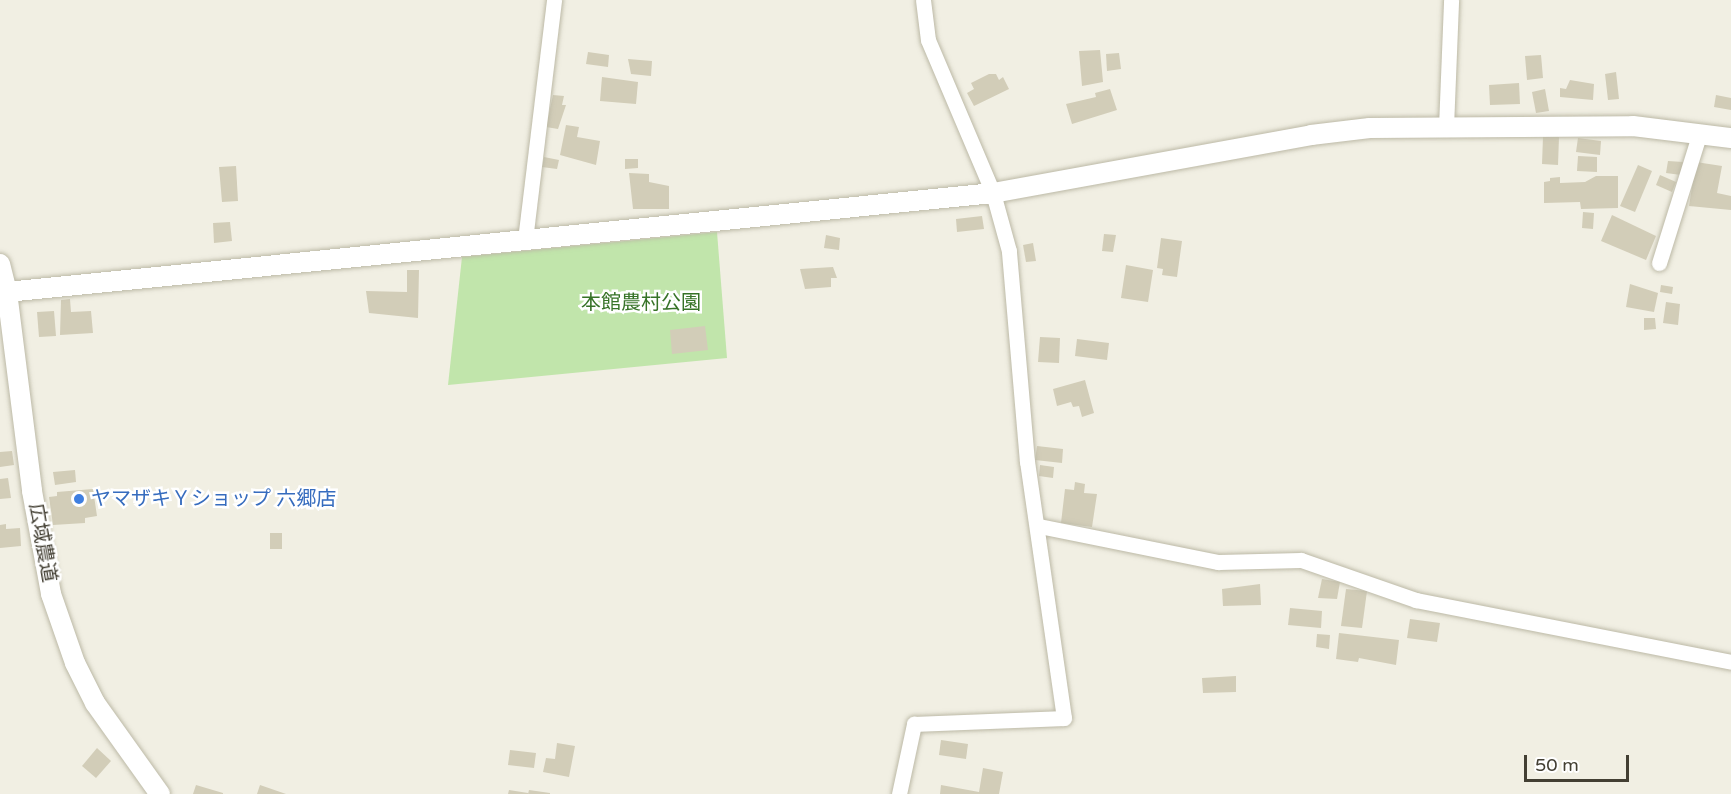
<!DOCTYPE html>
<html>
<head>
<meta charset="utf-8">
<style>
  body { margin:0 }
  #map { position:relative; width:1731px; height:794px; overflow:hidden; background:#f1efe3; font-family:"Varela Round","Noto Sans JP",sans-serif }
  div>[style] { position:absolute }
  .green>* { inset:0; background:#c1e5ab }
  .building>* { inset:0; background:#d2cdb8 }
  .roads { filter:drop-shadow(0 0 2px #bcb9a6) drop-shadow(0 0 2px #bcb9a6) }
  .minor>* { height:15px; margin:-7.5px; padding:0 7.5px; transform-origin:7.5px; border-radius:7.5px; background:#fff }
  .tertiary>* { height:20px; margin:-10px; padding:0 10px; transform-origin:10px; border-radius:10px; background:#fff }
  .dots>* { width:16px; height:16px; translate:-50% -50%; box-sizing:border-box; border:3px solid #fff; border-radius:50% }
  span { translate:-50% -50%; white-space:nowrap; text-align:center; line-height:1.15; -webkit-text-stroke:5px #fff; paint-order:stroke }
  .park-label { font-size:20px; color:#377328 }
  .shop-label { font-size:20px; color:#366cbe }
  .left { translate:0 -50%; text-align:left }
  .street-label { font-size:20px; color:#433f33 }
  .scale { position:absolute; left:1524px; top:755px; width:105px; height:27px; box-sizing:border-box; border:3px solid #433f33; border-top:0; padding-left:8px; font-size:18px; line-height:21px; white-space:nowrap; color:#433f33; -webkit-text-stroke:4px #fff; paint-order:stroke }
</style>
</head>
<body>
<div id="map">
  <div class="green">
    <div style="clip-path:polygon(717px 232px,727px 358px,448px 385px,462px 257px)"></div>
  </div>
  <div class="building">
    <div style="clip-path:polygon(1100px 50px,1103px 82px,1082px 86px,1079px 51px)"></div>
    <div style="clip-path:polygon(588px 52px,609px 55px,608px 67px,586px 64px)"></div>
    <div style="clip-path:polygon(1119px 53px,1121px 69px,1107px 71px,1106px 54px)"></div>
    <div style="clip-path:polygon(1541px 55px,1543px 78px,1527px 80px,1525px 56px)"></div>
    <div style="clip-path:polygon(628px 59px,652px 61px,651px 76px,631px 74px)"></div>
    <div style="clip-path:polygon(1616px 72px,1619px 99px,1608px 100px,1605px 74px)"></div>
    <div style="clip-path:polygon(989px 74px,996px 74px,999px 80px,1003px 77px,1009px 89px,974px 106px,967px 93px,974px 89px,971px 83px)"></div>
    <div style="clip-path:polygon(602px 77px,638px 82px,636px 104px,600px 101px)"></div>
    <div style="clip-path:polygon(1570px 80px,1594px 84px,1593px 100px,1560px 97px,1560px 88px,1566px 89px)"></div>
    <div style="clip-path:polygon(1519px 83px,1520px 104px,1490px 105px,1489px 85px)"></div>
    <div style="clip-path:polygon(1110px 89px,1117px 110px,1072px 124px,1066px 104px,1096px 97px,1095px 93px)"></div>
    <div style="clip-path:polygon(1545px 89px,1549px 111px,1536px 113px,1532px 92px)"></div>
    <div style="clip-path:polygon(553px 95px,564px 96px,562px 105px,566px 105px,558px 129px,546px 127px)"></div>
    <div style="clip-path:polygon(1716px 95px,1731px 98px,1731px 110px,1714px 107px)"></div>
    <div style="clip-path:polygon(566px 125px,579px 127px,577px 137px,600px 141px,596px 165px,560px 155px)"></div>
    <div style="clip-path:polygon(1543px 137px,1559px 137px,1558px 165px,1542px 164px)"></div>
    <div style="clip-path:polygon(1578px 138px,1601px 141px,1600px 155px,1576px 152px)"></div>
    <div style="clip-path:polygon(1578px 156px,1597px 157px,1597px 172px,1577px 171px)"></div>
    <div style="clip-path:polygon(544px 157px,559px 160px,557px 169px,542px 167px)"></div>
    <div style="clip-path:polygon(625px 159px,638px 159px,638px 168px,625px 169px)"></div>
    <div style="clip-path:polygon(1668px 161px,1683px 162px,1681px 175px,1666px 173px)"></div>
    <div style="clip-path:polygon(1696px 162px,1722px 166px,1717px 193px,1731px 196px,1731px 210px,1689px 206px)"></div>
    <div style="clip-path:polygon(1638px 165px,1652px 171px,1635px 212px,1620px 206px)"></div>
    <div style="clip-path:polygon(236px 166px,238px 201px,222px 202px,219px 167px)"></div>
    <div style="clip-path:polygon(629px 173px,649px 174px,649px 182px,669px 186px,669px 209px,633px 209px)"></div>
    <div style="clip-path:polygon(1660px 175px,1676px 182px,1672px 192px,1656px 185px)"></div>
    <div style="clip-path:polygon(1596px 176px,1618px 176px,1618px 208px,1581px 209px,1580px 202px,1544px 203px,1544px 182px,1550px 181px,1550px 178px,1560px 177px,1560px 183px,1585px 182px)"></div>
    <div style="clip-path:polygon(1583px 212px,1594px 213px,1593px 229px,1582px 228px)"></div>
    <div style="clip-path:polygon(1612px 215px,1656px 236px,1646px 260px,1601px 241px)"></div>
    <div style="clip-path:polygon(982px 216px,984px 229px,957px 232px,956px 219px)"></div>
    <div style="clip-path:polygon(230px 222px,232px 241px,214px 243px,213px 223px)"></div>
    <div style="clip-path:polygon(1104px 234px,1116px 235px,1113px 252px,1102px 251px)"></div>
    <div style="clip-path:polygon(826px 235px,840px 238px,839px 250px,824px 248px)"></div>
    <div style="clip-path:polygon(1161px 238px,1182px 241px,1177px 277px,1162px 275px,1163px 269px,1157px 268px)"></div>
    <div style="clip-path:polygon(1033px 243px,1036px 261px,1026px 262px,1023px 245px)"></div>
    <div style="clip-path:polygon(1126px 265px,1153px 270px,1148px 302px,1121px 298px)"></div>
    <div style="clip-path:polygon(833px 267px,837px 278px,831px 278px,831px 287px,805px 289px,800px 269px)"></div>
    <div style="clip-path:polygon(407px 270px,419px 270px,418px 318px,369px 313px,366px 291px,407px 292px)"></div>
    <div style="clip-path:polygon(1630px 284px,1658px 293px,1654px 312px,1626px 307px)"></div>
    <div style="clip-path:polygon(1661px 285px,1673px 287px,1672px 294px,1660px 292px)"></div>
    <div style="clip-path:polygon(70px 299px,71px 312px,91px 311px,93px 333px,60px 335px,61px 300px)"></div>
    <div style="clip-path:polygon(1666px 302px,1680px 304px,1678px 325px,1663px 323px)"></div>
    <div style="clip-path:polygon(54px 311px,56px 336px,39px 337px,37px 312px)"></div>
    <div style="clip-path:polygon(1644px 318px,1655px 318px,1656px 329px,1644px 330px)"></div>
    <div style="clip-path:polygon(705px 326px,708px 350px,672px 354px,670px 330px)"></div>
    <div style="clip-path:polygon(1040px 337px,1060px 338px,1059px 363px,1038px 362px)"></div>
    <div style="clip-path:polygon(1077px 339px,1109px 343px,1107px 360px,1075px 356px)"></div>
    <div style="clip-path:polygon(1085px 380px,1094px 413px,1082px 417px,1079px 406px,1073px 407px,1071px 402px,1057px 406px,1053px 389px)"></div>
    <div style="clip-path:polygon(1037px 446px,1063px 449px,1062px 463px,1035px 460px)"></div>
    <div style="clip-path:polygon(12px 451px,14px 465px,0 467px,0 452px)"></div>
    <div style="clip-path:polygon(1040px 465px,1054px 467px,1053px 478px,1039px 476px)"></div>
    <div style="clip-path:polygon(75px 470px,76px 482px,55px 485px,53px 472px)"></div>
    <div style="clip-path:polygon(8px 478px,11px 498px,0 499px,0 479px)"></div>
    <div style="clip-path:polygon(1075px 482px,1085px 484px,1084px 493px,1097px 494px,1092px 527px,1061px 523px,1065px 489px,1074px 490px)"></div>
    <div style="clip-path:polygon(93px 489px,97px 516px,85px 518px,85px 523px,53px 525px,49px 497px,57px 496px,57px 492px)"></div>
    <div style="clip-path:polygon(6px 524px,6px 529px,20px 528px,21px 546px,0 548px,0 525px)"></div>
    <div style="clip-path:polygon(270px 533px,282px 533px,282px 549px,270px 549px)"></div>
    <div style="clip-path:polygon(1322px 579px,1340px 582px,1337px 599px,1318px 598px)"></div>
    <div style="clip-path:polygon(1260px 584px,1261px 605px,1223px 606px,1222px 589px)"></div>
    <div style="clip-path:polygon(1346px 589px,1367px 591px,1362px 628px,1341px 626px)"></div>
    <div style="clip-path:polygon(1290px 608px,1322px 611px,1321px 628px,1288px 625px)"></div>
    <div style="clip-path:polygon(1410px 619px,1440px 623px,1437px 642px,1407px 638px)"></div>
    <div style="clip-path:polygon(1339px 633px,1399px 640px,1396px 665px,1359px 658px,1358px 662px,1336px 659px)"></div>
    <div style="clip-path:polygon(1317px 634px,1330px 635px,1329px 649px,1316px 647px)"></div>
    <div style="clip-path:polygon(1236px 676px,1236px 692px,1203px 693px,1202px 678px)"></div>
    <div style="clip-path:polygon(941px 740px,968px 744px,966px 759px,939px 755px)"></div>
    <div style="clip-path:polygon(557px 743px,575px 746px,569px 777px,543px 772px,546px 758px,555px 759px)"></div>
    <div style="clip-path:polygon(97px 748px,111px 761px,96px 778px,82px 766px)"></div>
    <div style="clip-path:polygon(510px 750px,536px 753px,534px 768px,508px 765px)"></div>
    <div style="clip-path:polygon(983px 768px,1003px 772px,999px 794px,940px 794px,941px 785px,979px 792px)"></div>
    <div style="clip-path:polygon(196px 785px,223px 793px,223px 794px,193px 794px)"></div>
    <div style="clip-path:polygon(260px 785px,286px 794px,257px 794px)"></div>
    <div style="clip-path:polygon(509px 790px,528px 793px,528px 794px,508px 794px)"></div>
    <div style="clip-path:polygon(529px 790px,550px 793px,550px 794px,528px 794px)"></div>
  </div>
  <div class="roads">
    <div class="minor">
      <div style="left:1446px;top:127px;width:127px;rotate:-87.7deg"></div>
      <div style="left:525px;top:240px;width:242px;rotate:-83.1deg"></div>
      <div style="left:1659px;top:263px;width:137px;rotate:-72.6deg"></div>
      <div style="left:1039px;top:526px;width:183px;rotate:11.4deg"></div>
      <div style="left:1218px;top:562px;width:83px;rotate:-1.4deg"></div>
      <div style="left:1301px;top:560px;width:122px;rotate:19.2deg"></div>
      <div style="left:1416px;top:600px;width:321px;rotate:11.1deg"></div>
      <div style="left:899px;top:794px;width:72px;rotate:-77.9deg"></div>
      <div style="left:914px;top:724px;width:150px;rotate:-2.3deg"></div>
      <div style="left:1064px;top:718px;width:259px;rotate:-98.2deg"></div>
      <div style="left:1027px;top:462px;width:212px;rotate:-94.9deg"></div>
      <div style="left:1009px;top:251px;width:60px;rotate:-105.4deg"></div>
      <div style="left:993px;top:193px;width:166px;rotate:-113deg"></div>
      <div style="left:928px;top:40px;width:40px;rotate:-97.1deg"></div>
    </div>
    <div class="tertiary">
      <div style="left:0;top:264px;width:29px;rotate:76deg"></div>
      <div style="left:7px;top:292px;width:201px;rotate:82.8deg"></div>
      <div style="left:32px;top:491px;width:105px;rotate:79.5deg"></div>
      <div style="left:51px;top:594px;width:73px;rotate:70.8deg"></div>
      <div style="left:75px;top:663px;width:45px;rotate:63.4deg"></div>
      <div style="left:95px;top:703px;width:112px;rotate:54.5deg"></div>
      <div style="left:7px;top:292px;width:991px;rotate:-5.73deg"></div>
      <div style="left:993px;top:193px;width:323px;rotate:-10.3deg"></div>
      <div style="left:1311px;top:135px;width:59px;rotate:-6.8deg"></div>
      <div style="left:1370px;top:128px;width:263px;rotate:-0.4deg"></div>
      <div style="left:1633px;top:126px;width:99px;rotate:7deg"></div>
    </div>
  </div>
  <div class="dots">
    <div style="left:79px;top:499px;background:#3f7fe0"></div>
  </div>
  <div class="park-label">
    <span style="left:641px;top:303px">本館農村公園</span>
  </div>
  <div class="shop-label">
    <span class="left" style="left:91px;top:499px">ヤマザキＹショップ 六郷店</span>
  </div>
  <div class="street-label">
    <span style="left:42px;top:543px;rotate:80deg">広域農道</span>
  </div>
  <div class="scale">50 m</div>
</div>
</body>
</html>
